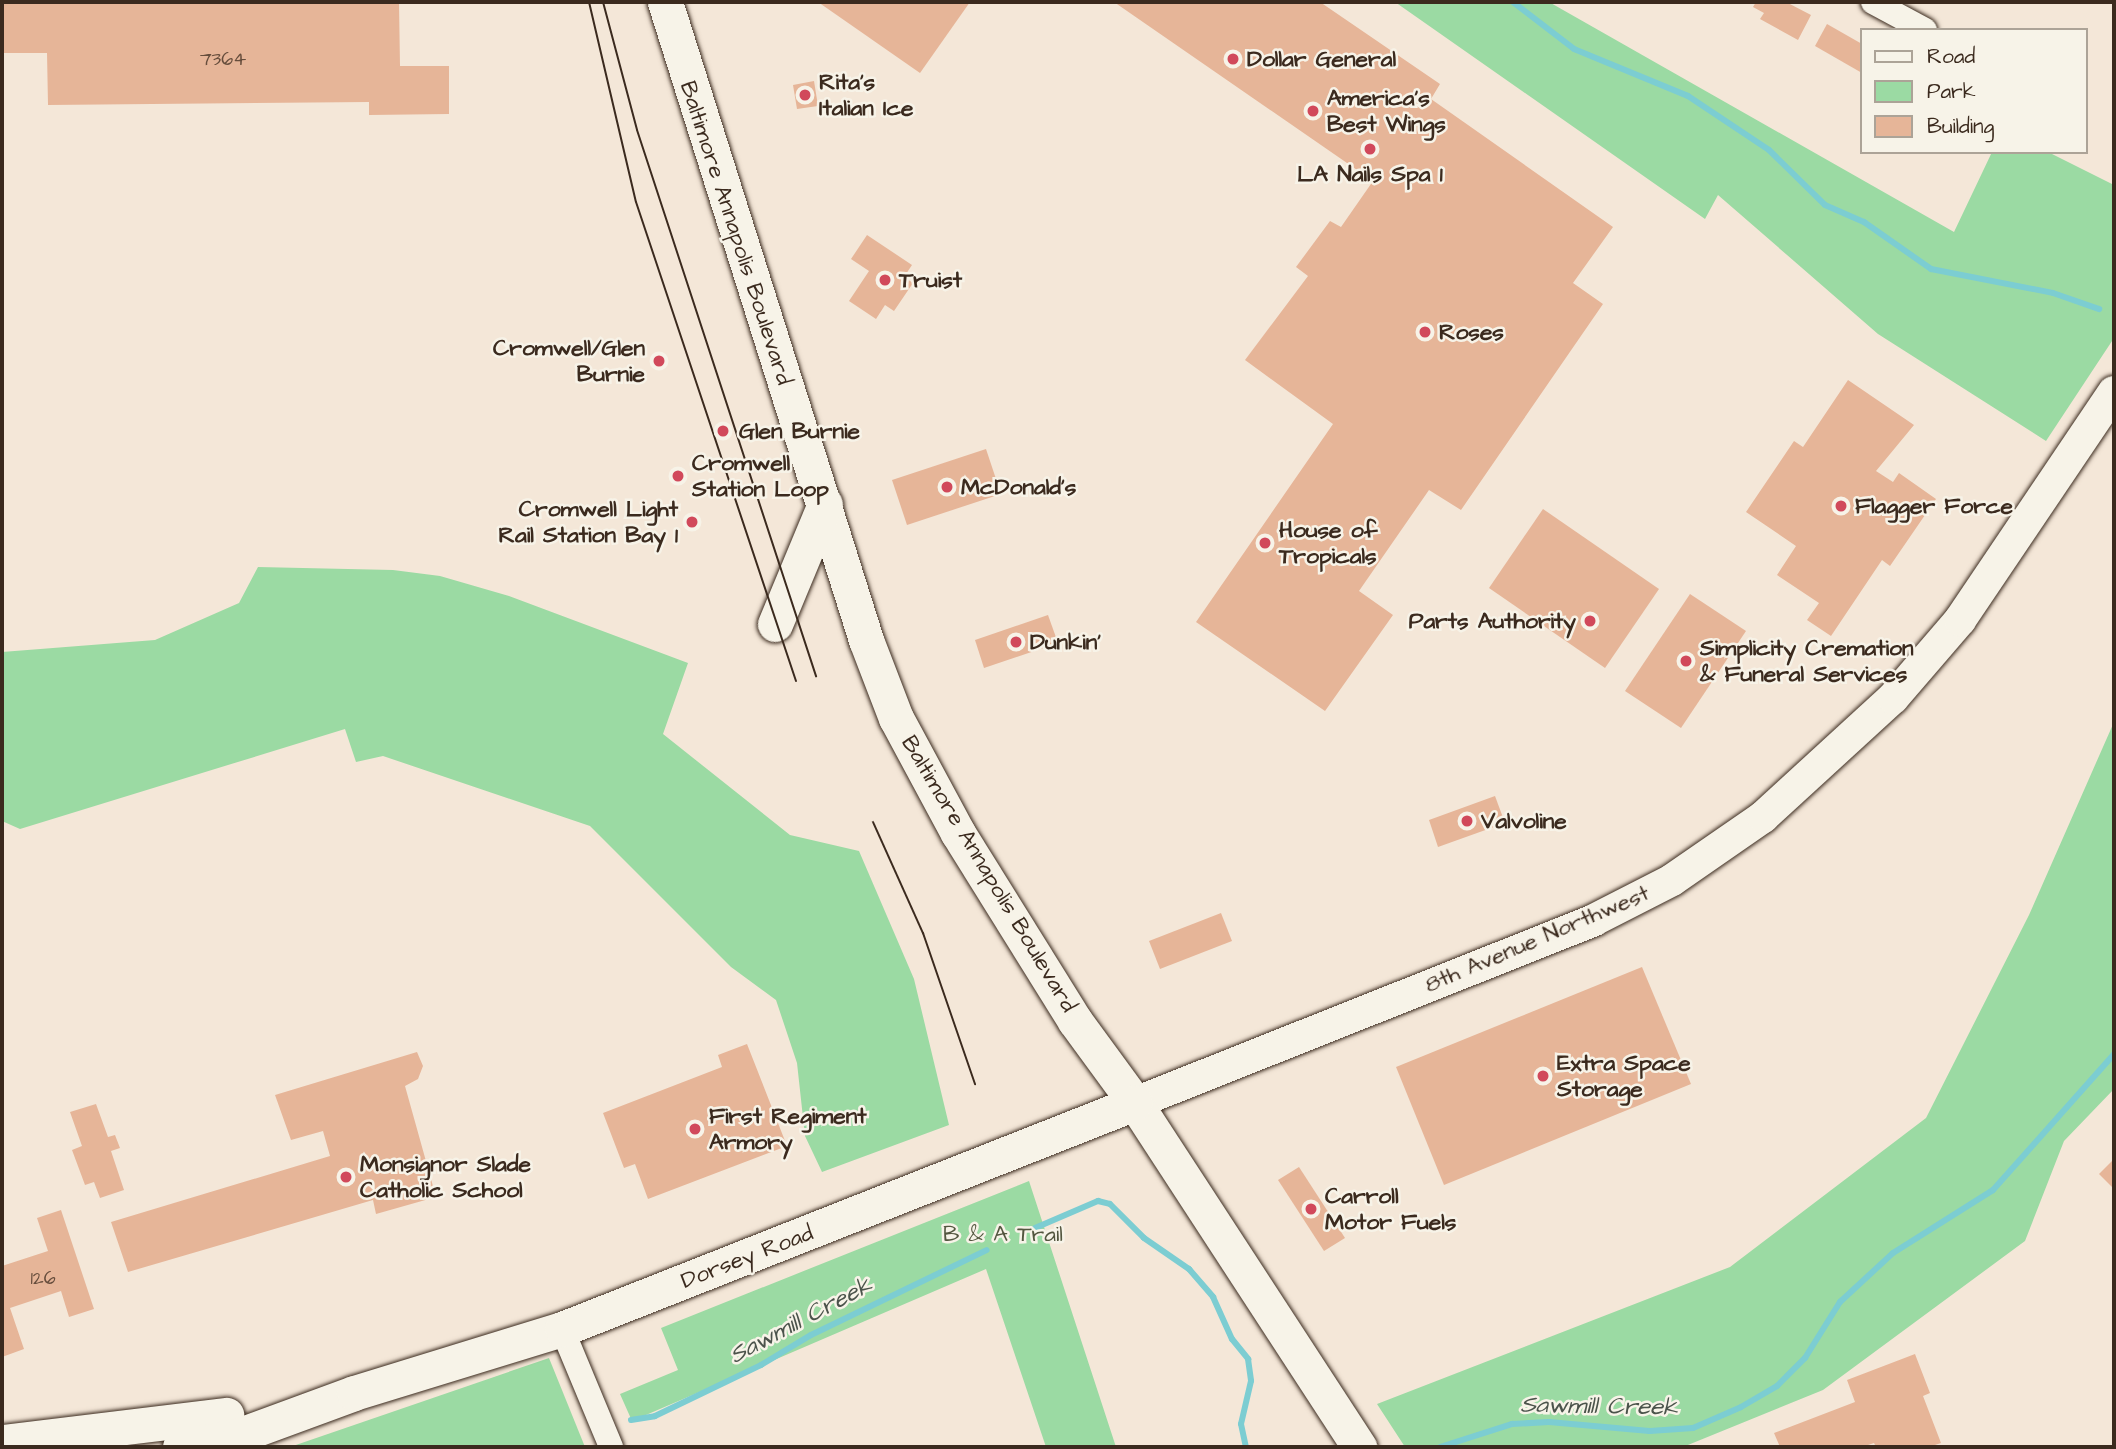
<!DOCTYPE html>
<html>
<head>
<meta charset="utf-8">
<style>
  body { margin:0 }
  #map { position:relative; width:2116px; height:1449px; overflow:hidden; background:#f4e7d8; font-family:"Architects Daughter",sans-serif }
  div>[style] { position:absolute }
  .green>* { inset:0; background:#9bdaa3 }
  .stream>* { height:6px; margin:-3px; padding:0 3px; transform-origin:3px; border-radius:3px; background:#7ccdd2 }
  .building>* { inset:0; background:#e6b598 }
  .roads { filter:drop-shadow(0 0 2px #3b2a1e) drop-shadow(0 0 2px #3b2a1e) }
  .minor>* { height:24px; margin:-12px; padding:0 12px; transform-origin:12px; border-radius:12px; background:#f7f3e8 }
  .tertiary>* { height:32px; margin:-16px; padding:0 16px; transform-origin:16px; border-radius:16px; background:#f7f3e8 }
  .secondary>* { height:35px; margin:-17.5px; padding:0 17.5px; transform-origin:17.5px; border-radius:17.5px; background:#f7f3e8 }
  .tram>* { height:2px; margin:-1px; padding:0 1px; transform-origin:1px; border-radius:1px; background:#3b2a1e }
  .dots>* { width:19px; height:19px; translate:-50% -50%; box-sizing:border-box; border:4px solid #f7f3e8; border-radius:50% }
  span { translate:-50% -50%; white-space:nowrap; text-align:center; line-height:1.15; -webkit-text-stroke:5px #f7f3e8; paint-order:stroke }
  .number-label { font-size:19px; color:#664d3c }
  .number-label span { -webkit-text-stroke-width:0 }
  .poi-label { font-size:23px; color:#3b2a1e; font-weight:700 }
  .left { translate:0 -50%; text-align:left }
  .right { translate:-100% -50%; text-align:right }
  .street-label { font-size:23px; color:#3b2a1e }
  .park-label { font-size:23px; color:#53563f }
  .water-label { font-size:24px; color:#4b534b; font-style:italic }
  .frame { position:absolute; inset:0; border:4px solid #3b2a1e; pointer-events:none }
  .legend { position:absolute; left:1860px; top:28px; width:228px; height:126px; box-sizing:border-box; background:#f7f3e8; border:2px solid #aca397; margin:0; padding:9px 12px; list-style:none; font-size:21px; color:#3b2a1e }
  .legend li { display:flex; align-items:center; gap:14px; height:35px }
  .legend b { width:35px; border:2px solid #aca397 }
</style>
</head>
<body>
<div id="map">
  <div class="green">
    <div style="clip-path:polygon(1395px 2px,1549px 2px,1954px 232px,1992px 152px,2048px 152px,2114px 185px,2114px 338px,2046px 441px,1878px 334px,1718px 195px,1705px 219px)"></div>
    <div style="clip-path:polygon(258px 567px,393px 570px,440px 576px,509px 596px,688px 663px,663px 734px,790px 835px,859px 851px,914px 979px,949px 1125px,822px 1172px,805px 1136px,797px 1063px,776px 1000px,731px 967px,590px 826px,383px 756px,356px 762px,345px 729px,20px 829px,2px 821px,2px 652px,155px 640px,239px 603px)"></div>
    <div style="clip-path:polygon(2114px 722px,2114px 1089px,2064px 1141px,2025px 1241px,1823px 1390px,1683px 1447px,1405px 1447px,1377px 1404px,1730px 1267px,1926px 1118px,2029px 915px)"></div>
    <div style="clip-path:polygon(1029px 1181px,1116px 1447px,1046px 1447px,986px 1269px,632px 1421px,620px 1394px,678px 1370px,661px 1328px)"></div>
    <div style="clip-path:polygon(549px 1358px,585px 1447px,290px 1447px)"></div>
  </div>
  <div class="stream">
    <div style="left:1513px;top:2px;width:77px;rotate:37.6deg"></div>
    <div style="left:1574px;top:49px;width:123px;rotate:22.4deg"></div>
    <div style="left:1688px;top:96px;width:97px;rotate:33.7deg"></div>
    <div style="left:1769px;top:150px;width:78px;rotate:44.5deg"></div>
    <div style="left:1825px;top:205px;width:43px;rotate:23.6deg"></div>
    <div style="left:1864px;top:222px;width:82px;rotate:35deg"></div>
    <div style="left:1931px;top:269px;width:124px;rotate:11.1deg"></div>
    <div style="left:2053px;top:293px;width:49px;rotate:19.2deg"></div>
    <div style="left:1035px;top:1228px;width:69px;rotate:-23.2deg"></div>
    <div style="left:1098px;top:1201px;width:12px;rotate:14deg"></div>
    <div style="left:1110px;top:1204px;width:48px;rotate:45deg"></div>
    <div style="left:1144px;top:1238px;width:55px;rotate:34.6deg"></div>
    <div style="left:1189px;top:1269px;width:37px;rotate:49deg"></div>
    <div style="left:1213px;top:1297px;width:46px;rotate:65.7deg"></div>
    <div style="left:1232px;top:1339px;width:26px;rotate:51deg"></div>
    <div style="left:1248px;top:1359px;width:22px;rotate:82deg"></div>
    <div style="left:1251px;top:1381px;width:44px;rotate:103.1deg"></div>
    <div style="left:1241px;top:1424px;width:24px;rotate:78deg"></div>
    <div style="left:631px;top:1420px;width:24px;rotate:-9deg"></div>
    <div style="left:655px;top:1416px;width:118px;rotate:-25.7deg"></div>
    <div style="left:761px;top:1365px;width:58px;rotate:-31deg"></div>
    <div style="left:811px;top:1335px;width:195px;rotate:-25.8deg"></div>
    <div style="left:1440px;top:1447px;width:76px;rotate:-17.7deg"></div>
    <div style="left:1512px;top:1424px;width:37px;rotate:-3deg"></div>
    <div style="left:1549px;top:1422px;width:101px;rotate:5.1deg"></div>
    <div style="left:1650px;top:1431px;width:43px;rotate:-4deg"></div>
    <div style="left:1693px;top:1428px;width:52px;rotate:-23.6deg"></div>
    <div style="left:1741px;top:1407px;width:42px;rotate:-30.3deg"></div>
    <div style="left:1777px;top:1386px;width:40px;rotate:-45deg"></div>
    <div style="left:1805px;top:1358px;width:66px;rotate:-58deg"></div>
    <div style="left:1840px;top:1302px;width:72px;rotate:-42.8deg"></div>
    <div style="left:1893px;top:1253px;width:118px;rotate:-32.2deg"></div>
    <div style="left:1993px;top:1190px;width:182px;rotate:-48.3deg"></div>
  </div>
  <div class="building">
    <div style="clip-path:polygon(2px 2px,399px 2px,400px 66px,449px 66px,449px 114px,369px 115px,369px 102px,48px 105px,47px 53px,2px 53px)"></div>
    <div style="clip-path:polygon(818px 2px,970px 2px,920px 73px)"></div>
    <div style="clip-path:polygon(1114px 2px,1320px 2px,1440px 84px,1431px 99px,1613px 227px,1573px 283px,1603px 304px,1461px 510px,1429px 490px,1359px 591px,1393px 615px,1325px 711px,1196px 622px,1333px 424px,1245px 360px,1308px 276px,1296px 267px,1330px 221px,1341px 227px,1373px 181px)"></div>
    <div style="clip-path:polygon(1756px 2px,1786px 2px,1811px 15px,1798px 40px,1760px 19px,1764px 13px,1753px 7px)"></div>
    <div style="clip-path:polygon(1827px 24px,1862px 44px,1862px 73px,1815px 46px)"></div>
    <div style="clip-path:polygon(814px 81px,818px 106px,797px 109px,793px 85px)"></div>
    <div style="clip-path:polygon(867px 235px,912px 265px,904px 277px,913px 283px,894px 311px,885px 305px,876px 319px,849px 301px,869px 271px,851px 259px)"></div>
    <div style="clip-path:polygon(1848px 380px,1914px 425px,1876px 471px,1893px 482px,1899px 473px,1936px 499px,1890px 566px,1882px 560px,1831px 636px,1807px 620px,1819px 603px,1777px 575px,1796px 546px,1746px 512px,1794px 441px,1803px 447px)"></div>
    <div style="clip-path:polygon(986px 449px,1001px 494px,907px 525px,892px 480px)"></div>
    <div style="clip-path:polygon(1543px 509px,1659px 589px,1605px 668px,1489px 588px)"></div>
    <div style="clip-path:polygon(1690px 594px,1746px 631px,1681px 728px,1625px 691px)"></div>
    <div style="clip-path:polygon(1048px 615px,1058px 643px,984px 668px,975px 640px)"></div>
    <div style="clip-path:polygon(1495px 796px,1505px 823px,1438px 847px,1429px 820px)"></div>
    <div style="clip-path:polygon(1221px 913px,1232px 941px,1160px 969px,1149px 941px)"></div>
    <div style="clip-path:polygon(1642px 967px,1691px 1084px,1444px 1185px,1396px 1067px)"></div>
    <div style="clip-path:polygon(747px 1044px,787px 1146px,648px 1199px,635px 1164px,624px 1168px,603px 1113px,722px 1067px,718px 1055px)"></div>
    <div style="clip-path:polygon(417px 1052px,423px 1066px,418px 1079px,405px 1086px,436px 1197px,376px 1214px,373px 1200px,128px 1272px,111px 1222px,330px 1156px,323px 1131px,291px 1140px,275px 1095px)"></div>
    <div style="clip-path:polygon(96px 1104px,108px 1137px,115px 1135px,120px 1148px,111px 1151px,124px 1190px,100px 1198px,94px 1182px,85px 1185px,72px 1150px,82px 1146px,70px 1112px)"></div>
    <div style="clip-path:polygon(2114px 1159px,2114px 1189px,2099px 1174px)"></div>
    <div style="clip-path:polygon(1299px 1167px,1345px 1238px,1324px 1251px,1278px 1180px)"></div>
    <div style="clip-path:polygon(61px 1210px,94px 1309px,69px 1317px,61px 1291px,10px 1308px,24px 1349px,2px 1357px,2px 1266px,48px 1251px,37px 1218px)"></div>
    <div style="clip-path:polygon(1915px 1354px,1930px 1393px,1923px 1396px,1941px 1443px,1929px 1447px,1876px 1447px,1874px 1443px,1862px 1447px,1780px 1447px,1774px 1433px,1855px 1402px,1847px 1380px)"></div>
  </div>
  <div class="roads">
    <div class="minor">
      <div style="left:1873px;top:2px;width:59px;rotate:28.3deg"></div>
      <div style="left:562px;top:1329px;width:128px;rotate:67.4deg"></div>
    </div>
    <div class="tertiary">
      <div style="left:1135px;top:1103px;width:494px;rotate:-21.7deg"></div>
      <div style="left:1594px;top:920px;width:88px;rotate:-27.1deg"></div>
      <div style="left:1672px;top:880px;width:111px;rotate:-34.7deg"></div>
      <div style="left:1763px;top:817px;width:176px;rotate:-42.5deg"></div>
      <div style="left:1893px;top:698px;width:103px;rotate:-49.3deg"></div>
      <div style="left:1960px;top:620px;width:275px;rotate:-56deg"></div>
    </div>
    <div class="secondary">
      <div style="left:665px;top:2px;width:669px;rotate:72.51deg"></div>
      <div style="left:866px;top:640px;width:84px;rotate:69deg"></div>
      <div style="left:896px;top:718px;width:131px;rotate:61.7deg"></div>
      <div style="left:958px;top:833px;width:221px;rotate:58.1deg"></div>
      <div style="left:1075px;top:1021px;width:102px;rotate:53.8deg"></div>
      <div style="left:1135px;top:1103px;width:411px;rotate:56.9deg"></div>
      <div style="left:775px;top:624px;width:130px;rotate:-67.4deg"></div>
      <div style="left:2px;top:1442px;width:226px;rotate:-6.9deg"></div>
      <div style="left:180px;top:1447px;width:61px;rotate:-11.3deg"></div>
      <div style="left:240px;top:1435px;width:121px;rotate:-20.2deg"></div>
      <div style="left:354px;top:1393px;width:218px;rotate:-17.1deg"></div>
      <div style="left:562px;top:1329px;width:616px;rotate:-21.53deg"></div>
    </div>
  </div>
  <div class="tram">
    <div style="left:589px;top:2px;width:205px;rotate:76.8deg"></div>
    <div style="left:636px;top:202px;width:505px;rotate:71.53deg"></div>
    <div style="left:603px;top:2px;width:132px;rotate:75.1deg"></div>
    <div style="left:637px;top:130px;width:575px;rotate:71.85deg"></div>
    <div style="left:873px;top:822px;width:122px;rotate:65.8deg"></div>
    <div style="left:923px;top:933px;width:160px;rotate:71deg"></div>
  </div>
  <div class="dots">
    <div style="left:1233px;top:59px;background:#d1495b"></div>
    <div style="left:805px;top:95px;background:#d1495b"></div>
    <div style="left:1313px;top:111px;background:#d1495b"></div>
    <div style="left:1370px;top:149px;background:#d1495b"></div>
    <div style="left:885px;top:280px;background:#d1495b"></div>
    <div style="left:1425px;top:332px;background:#d1495b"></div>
    <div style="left:659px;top:361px;background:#d1495b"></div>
    <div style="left:723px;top:431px;background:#d1495b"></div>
    <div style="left:678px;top:476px;background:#d1495b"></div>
    <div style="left:947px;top:487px;background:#d1495b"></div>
    <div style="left:1841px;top:506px;background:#d1495b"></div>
    <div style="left:692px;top:522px;background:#d1495b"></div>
    <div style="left:1265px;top:543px;background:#d1495b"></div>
    <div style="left:1590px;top:621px;background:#d1495b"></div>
    <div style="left:1016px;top:642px;background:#d1495b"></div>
    <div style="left:1686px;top:661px;background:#d1495b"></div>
    <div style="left:1467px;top:821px;background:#d1495b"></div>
    <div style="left:1543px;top:1076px;background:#d1495b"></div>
    <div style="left:695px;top:1129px;background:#d1495b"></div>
    <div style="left:346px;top:1177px;background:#d1495b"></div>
    <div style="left:1311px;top:1209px;background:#d1495b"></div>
  </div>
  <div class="number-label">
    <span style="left:223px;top:60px">7364</span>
    <span style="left:43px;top:1279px">126</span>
  </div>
  <div class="poi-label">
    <span class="left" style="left:1247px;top:59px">Dollar General</span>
    <span class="left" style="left:819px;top:95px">Rita's<br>Italian Ice</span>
    <span class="left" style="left:1327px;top:111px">America's<br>Best Wings</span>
    <span style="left:1370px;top:174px">LA Nails Spa 1</span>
    <span class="left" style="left:899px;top:280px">Truist</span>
    <span class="left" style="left:1439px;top:332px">Roses</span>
    <span class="right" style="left:645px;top:361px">Cromwell/Glen<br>Burnie</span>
    <span class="left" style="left:739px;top:431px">Glen Burnie</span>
    <span class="left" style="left:692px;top:476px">Cromwell<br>Station Loop</span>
    <span class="left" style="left:961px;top:487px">McDonald's</span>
    <span class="left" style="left:1855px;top:506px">Flagger Force</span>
    <span class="right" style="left:678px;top:522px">Cromwell Light<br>Rail Station Bay 1</span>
    <span class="left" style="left:1279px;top:543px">House of<br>Tropicals</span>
    <span class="right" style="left:1576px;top:621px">Parts Authority</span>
    <span class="left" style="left:1030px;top:642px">Dunkin'</span>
    <span class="left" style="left:1700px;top:661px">Simplicity Cremation<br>&amp; Funeral Services</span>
    <span class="left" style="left:1481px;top:821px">Valvoline</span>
    <span class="left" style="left:1557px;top:1076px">Extra Space<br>Storage</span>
    <span class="left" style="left:709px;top:1129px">First Regiment<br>Armory</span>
    <span class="left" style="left:360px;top:1177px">Monsignor Slade<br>Catholic School</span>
    <span class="left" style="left:1325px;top:1209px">Carroll<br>Motor Fuels</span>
  </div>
  <div class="street-label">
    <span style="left:736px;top:233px;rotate:72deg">Baltimore Annapolis Boulevard</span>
    <span style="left:989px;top:874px;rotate:59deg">Baltimore Annapolis Boulevard</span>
    <span style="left:1537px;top:939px;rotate:-23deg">8th Avenue Northwest</span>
    <span style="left:747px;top:1257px;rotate:-21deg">Dorsey Road</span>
  </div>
  <div class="park-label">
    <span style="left:1003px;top:1234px">B &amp; A Trail</span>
  </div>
  <div class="water-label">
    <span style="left:801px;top:1321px;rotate:-28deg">Sawmill Creek</span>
    <span style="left:1599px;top:1407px;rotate:1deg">Sawmill Creek</span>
  </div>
  <div class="frame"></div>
  <ul class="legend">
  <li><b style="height:9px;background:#f7f3e8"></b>Road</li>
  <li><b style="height:19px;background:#9bdaa3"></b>Park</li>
  <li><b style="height:19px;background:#e6b598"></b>Building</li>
  </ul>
</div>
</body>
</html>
